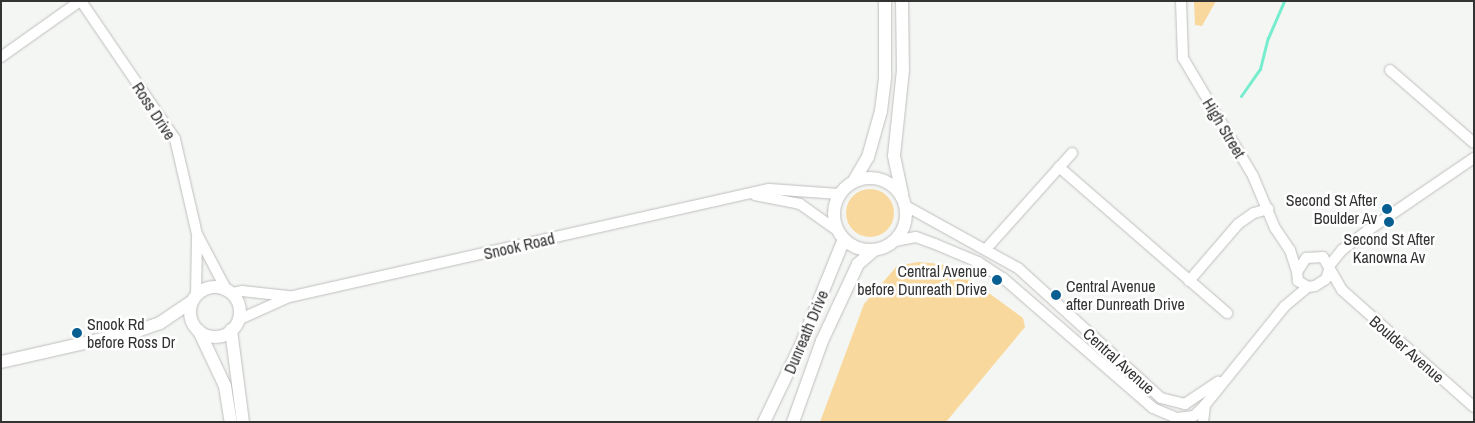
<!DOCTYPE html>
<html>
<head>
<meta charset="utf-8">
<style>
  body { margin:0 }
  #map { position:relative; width:1475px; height:423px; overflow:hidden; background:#f4f6f3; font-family:"Archivo Narrow",sans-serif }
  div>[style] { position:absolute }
  .green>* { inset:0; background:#f8d89c }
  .round { border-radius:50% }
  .stream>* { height:3px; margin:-1.5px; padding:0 1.5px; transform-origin:1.5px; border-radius:1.5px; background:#76edce }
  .roads { filter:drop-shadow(0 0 1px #bebfbd) drop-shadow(0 0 1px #bebfbd) }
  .minor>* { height:10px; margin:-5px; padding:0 5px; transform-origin:5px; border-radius:5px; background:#fff }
  .major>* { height:12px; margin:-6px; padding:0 6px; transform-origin:6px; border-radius:6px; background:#fff }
  .major>.ring { margin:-6px; padding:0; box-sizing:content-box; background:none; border:12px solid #fff; border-radius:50% }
  .dots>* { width:14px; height:14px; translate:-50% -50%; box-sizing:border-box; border:2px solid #fff; border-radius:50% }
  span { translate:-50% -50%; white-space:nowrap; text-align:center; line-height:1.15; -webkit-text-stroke:5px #fff; paint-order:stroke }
  .street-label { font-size:16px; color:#323332 }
  .poi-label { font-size:16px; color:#323332 }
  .right { translate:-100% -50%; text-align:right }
  .left { translate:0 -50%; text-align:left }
  .frame { position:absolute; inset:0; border:2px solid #323332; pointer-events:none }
</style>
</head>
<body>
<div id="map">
  <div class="green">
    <div style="clip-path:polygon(1194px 1px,1216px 1px,1202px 26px,1195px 25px)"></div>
    <div class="round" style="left:846px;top:189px;width:48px;height:48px"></div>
    <div style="clip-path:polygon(918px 262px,941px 264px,964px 275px,1023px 318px,1025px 327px,946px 422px,820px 422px,864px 304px,897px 266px)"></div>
  </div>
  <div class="stream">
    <div style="left:1241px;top:96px;width:33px;rotate:-55deg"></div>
    <div style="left:1260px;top:69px;width:32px;rotate:-76deg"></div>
    <div style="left:1268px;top:38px;width:40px;rotate:-66.6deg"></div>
  </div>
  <div class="roads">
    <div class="minor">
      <div style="left:81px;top:1px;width:167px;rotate:55.7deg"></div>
      <div style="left:175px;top:139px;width:98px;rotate:77deg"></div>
      <div style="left:197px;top:234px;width:62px;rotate:62.2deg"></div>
      <div style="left:1181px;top:1px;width:57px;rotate:88deg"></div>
      <div style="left:1183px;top:58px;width:137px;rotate:59.3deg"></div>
      <div style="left:1253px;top:176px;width:56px;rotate:67.1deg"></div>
      <div style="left:1275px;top:228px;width:27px;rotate:56deg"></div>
      <div style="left:1290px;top:250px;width:23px;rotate:72deg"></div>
      <div style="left:1px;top:57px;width:97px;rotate:-35.3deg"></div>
      <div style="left:1390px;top:70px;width:111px;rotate:41deg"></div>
      <div style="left:1059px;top:167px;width:223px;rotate:41deg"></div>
      <div style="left:755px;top:195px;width:46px;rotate:11.3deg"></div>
      <div style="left:800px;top:204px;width:47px;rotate:35.4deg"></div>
      <div style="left:906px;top:206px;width:128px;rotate:29deg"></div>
      <div style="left:1018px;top:268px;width:193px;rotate:42.3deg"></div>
      <div style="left:1161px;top:398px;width:25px;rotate:14deg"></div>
      <div style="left:1185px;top:404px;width:40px;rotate:-34deg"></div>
      <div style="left:895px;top:241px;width:21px;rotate:-11deg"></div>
      <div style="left:916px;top:237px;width:20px;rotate:20deg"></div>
      <div style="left:935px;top:244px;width:47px;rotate:22.7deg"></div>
      <div style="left:978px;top:262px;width:30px;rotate:33deg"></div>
      <div style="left:1003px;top:278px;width:198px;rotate:40.9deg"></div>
      <div style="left:1153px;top:408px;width:26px;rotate:23deg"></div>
      <div style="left:1177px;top:418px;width:17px;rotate:-7deg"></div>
      <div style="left:1194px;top:416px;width:16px;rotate:-45deg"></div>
      <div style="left:1205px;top:405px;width:127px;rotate:-51.1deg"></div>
      <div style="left:1285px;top:306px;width:30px;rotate:-40deg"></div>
      <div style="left:986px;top:249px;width:129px;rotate:-48.1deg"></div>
      <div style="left:1329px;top:266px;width:21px;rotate:-51deg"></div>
      <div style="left:1342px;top:250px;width:31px;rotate:-37deg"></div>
      <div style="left:1367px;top:231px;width:130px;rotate:-34.3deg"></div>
      <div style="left:1329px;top:270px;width:9px;rotate:108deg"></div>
      <div style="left:1326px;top:279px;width:13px;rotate:148deg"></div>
      <div style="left:1315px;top:286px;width:7px;rotate:172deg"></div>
      <div style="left:1308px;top:287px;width:12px;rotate:-149deg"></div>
      <div style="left:1298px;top:281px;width:9px;rotate:-96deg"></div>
      <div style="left:1297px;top:272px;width:17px;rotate:-57deg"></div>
      <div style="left:1306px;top:258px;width:17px;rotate:-3deg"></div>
      <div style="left:1323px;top:257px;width:38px;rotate:60deg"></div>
      <div style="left:1342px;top:290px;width:176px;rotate:41.6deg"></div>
      <div style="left:1189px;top:281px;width:75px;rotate:-49.3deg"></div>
      <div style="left:1238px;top:224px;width:19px;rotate:-35deg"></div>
      <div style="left:1254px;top:213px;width:15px;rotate:-16deg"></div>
      <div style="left:232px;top:293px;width:10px;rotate:-11deg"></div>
      <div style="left:242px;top:291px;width:46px;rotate:6.2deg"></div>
      <div style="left:196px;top:295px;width:57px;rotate:-89deg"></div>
      <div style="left:238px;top:320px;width:56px;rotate:-24.3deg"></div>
      <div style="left:289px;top:297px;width:492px;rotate:-12.7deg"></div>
      <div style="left:769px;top:189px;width:70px;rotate:4.1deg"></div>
      <div style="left:1203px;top:422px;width:17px;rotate:-83deg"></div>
    </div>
    <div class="major">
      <div style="left:902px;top:1px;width:69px;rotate:89.2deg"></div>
      <div style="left:903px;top:70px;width:86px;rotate:96deg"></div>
      <div style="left:894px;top:156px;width:40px;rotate:78deg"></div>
      <div class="ring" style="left:834px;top:178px;width:60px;height:60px"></div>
      <div style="left:854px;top:181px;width:28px;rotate:-60deg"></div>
      <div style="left:868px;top:157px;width:48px;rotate:-74.2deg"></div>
      <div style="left:881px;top:111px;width:35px;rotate:-83deg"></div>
      <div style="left:885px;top:76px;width:75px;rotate:-90deg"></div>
      <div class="ring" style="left:190px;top:287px;width:38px;height:38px"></div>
      <div style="left:231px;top:330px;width:93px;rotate:82.6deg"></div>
      <div style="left:199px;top:331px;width:61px;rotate:64.7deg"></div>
      <div style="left:225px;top:386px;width:36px;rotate:81deg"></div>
      <div style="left:1px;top:362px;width:139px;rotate:-12.8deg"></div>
      <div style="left:137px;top:331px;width:24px;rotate:-19deg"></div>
      <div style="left:160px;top:323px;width:37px;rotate:-34deg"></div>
      <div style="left:764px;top:422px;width:85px;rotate:-64.3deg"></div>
      <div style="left:801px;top:345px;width:114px;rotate:-67.9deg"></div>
      <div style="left:793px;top:422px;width:86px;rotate:-70.3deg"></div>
      <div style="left:822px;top:341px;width:85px;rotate:-64.9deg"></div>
      <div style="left:858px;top:264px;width:21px;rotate:-41deg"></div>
    </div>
  </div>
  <div class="dots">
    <div style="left:1387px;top:209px;background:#075e90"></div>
    <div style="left:1389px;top:222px;background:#075e90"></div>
    <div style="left:997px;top:280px;background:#075e90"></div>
    <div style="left:1056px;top:295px;background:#075e90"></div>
    <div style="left:77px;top:333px;background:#075e90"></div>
  </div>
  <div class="street-label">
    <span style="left:154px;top:111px;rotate:57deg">Ross Drive</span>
    <span style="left:1224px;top:128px;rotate:59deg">High Street</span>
    <span style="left:519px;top:246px;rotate:-13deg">Snook Road</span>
    <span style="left:806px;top:332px;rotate:-67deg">Dunreath Drive</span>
    <span style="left:1407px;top:349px;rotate:41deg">Boulder Avenue</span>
    <span style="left:1119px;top:361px;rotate:42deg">Central Avenue</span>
  </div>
  <div class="poi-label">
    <span class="right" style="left:1377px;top:209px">Second St After<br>Boulder Av</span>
    <span style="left:1389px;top:248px">Second St After<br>Kanowna Av</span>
    <span class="right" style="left:987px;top:280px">Central Avenue<br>before Dunreath Drive</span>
    <span class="left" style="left:1066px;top:295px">Central Avenue<br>after Dunreath Drive</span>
    <span class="left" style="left:87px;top:333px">Snook Rd<br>before Ross Dr</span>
  </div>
  <div class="frame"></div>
</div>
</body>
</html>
